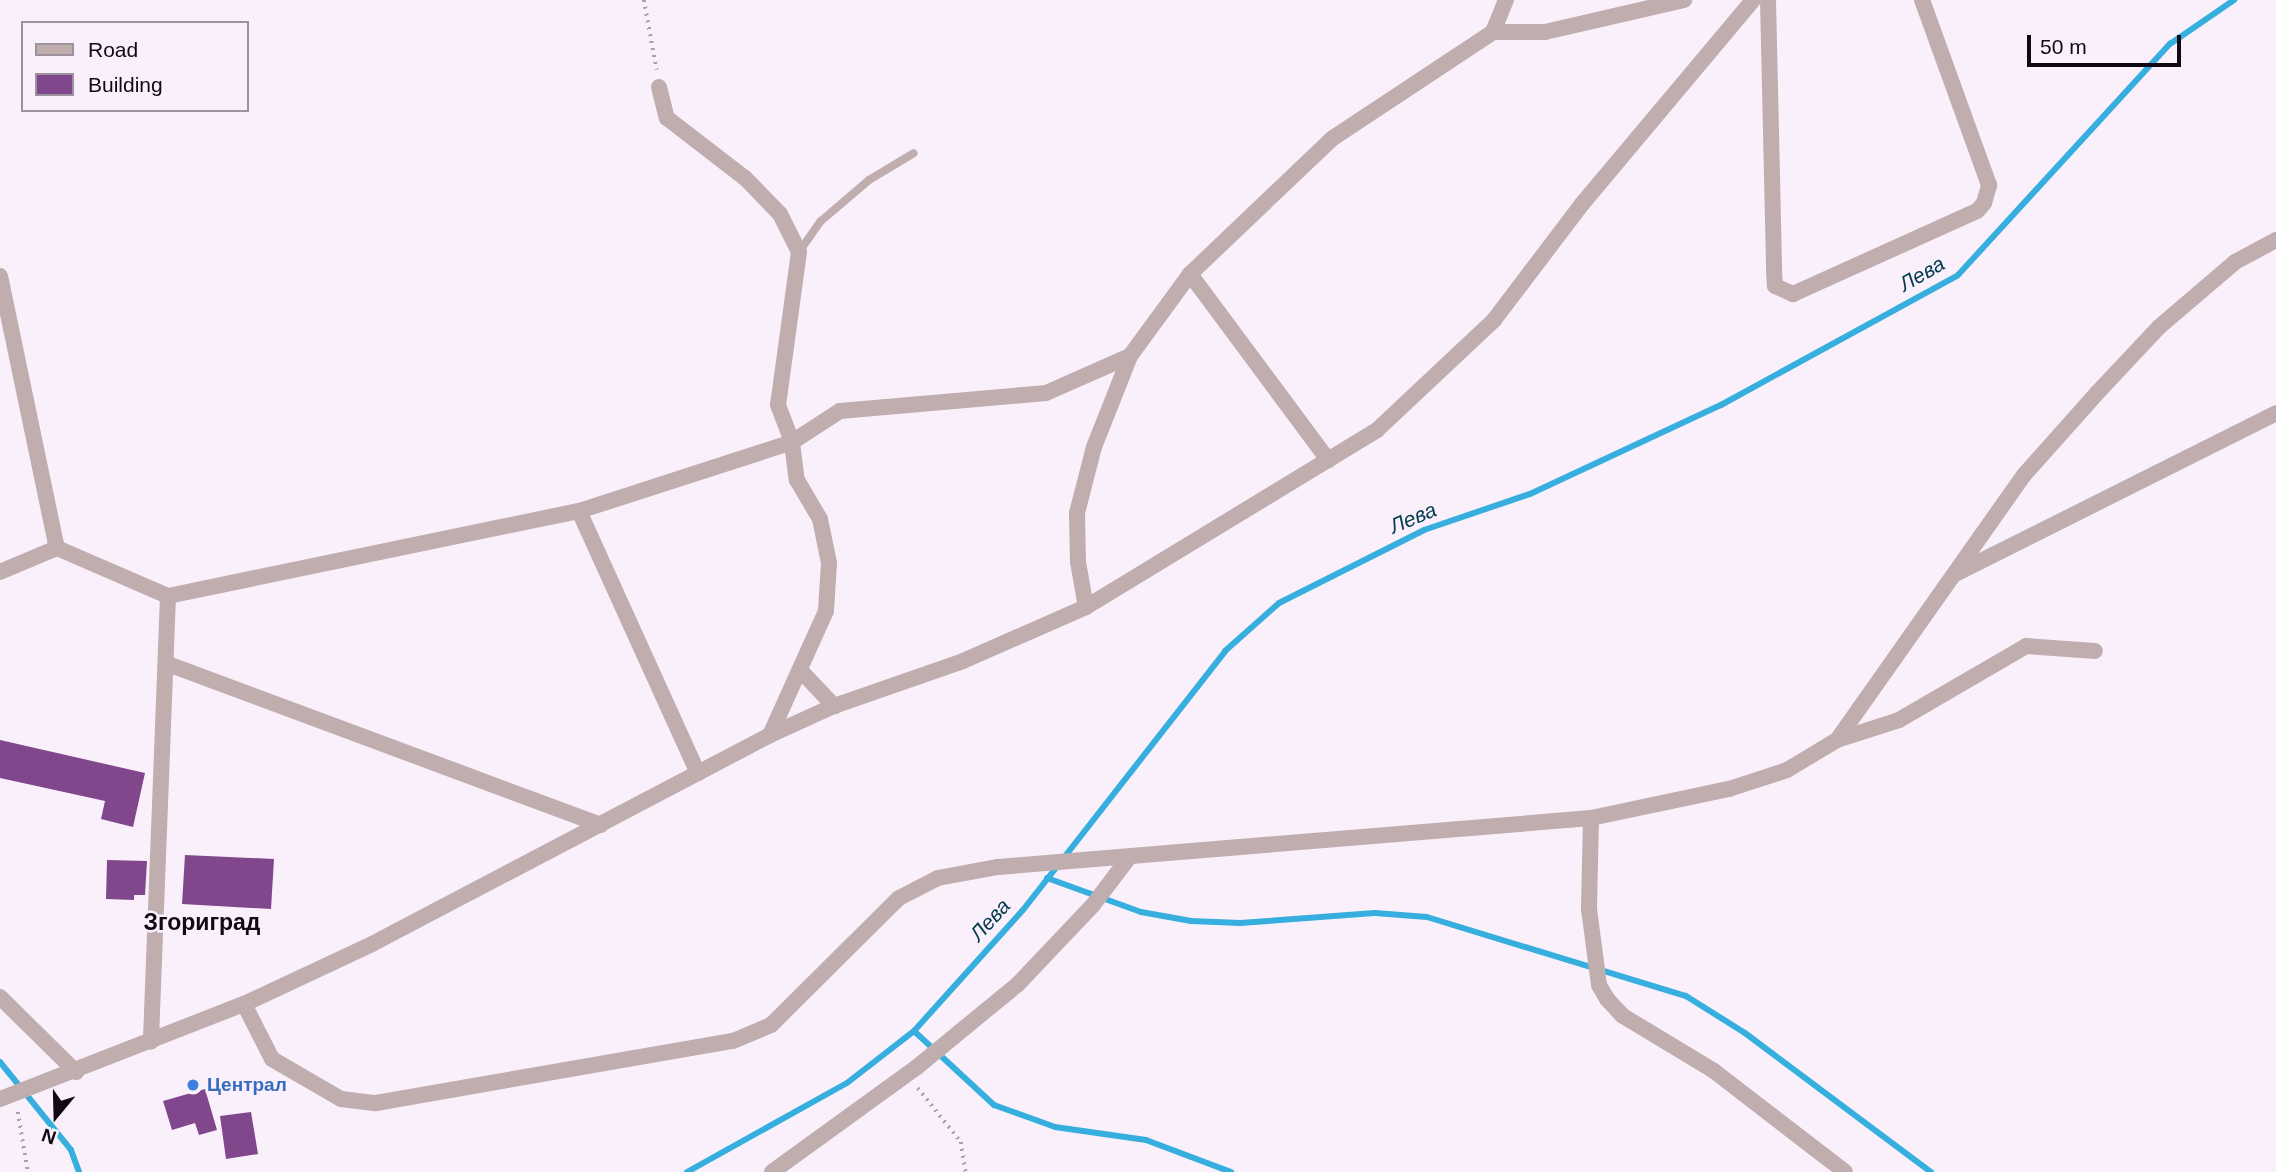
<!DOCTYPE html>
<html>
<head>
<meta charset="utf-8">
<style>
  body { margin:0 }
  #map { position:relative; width:2276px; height:1172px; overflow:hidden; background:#faf0fc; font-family:Arial,sans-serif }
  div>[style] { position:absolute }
  .stream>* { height:6px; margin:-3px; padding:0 3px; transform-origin:3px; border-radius:3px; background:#36afde }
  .building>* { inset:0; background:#81478c }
  .path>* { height:3.5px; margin-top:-1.75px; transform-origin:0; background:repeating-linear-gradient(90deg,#a9a0ab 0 2px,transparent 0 7px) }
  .lane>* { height:8px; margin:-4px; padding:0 4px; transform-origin:4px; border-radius:4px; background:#c0aeaf }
  .street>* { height:16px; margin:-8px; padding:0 8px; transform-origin:8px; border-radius:8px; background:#c0aeaf }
  .dots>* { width:19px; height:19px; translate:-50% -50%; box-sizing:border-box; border:4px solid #faf0fc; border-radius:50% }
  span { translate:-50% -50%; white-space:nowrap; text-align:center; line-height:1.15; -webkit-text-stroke:5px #faf0fc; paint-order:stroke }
  .shop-label { font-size:19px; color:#366cbe; font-weight:700 }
  .left { translate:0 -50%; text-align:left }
  .water-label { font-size:21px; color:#043a4d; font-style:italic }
  .quarter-label { font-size:23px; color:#100812; font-weight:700 }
  .legend { position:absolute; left:21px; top:21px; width:228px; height:91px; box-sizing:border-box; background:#faf0fc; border:2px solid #9c939e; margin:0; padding:9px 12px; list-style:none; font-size:21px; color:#100812 }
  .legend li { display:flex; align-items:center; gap:14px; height:35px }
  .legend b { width:35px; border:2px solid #9c939e }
  .north { position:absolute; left:21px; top:1081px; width:70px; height:70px; -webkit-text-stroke:5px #faf0fc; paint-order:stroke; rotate:199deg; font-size:19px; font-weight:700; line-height:28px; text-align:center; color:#100812 }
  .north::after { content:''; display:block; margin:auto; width:24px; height:32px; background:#100812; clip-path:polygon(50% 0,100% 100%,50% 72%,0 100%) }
  .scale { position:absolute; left:2027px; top:35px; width:154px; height:32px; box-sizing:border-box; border:4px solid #100812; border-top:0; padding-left:9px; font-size:21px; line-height:24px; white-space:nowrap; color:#100812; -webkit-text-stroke:5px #faf0fc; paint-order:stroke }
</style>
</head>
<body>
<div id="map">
  <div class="stream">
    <div style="left:1047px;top:878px;width:100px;rotate:19.9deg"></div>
    <div style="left:1141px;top:912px;width:51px;rotate:10.2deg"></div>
    <div style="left:1191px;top:921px;width:49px;rotate:2.3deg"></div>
    <div style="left:1240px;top:923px;width:135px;rotate:-4.2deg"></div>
    <div style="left:1375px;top:913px;width:52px;rotate:4.4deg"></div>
    <div style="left:1427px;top:917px;width:271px;rotate:17deg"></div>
    <div style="left:1686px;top:996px;width:70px;rotate:32.1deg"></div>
    <div style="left:1745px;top:1033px;width:232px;rotate:36.8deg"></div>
    <div style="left:914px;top:1031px;width:109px;rotate:42.8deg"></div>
    <div style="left:994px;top:1105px;width:65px;rotate:19.8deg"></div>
    <div style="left:1055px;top:1127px;width:92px;rotate:8.1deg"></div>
    <div style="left:1146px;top:1140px;width:91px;rotate:20.6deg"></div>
    <div style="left:0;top:1062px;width:113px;rotate:51.1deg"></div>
    <div style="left:71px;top:1150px;width:23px;rotate:70deg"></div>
    <div style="left:687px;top:1172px;width:183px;rotate:-29.1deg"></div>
    <div style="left:847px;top:1083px;width:85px;rotate:-37.8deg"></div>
    <div style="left:914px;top:1031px;width:163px;rotate:-48deg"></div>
    <div style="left:1023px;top:910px;width:328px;rotate:-52deg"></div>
    <div style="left:1225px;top:651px;width:72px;rotate:-41.6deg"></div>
    <div style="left:1279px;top:603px;width:162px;rotate:-26.7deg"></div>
    <div style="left:1424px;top:530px;width:112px;rotate:-18.8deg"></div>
    <div style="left:1530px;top:494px;width:211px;rotate:-25deg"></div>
    <div style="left:1721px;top:405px;width:270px;rotate:-28.7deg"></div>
    <div style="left:1958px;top:275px;width:314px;rotate:-47.5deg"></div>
    <div style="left:2170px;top:44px;width:78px;rotate:-34.5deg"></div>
  </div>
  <div class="building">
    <div style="clip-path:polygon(0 740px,145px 773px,133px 827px,101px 819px,105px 801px,0 778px)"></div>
    <div style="clip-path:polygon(185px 855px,274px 859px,271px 909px,182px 904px)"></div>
    <div style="clip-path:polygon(107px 860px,147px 861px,145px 895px,134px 895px,134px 900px,106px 899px)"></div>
    <div style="clip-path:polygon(205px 1089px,217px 1130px,199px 1135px,195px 1123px,172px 1130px,163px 1101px)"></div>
    <div style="clip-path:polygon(251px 1112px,258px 1154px,226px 1159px,220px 1116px)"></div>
  </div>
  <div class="path">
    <div style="left:644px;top:0;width:71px;rotate:79.5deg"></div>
    <div style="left:918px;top:1088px;width:69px;rotate:51.5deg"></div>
    <div style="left:961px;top:1142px;width:30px;rotate:81deg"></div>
    <div style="left:18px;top:1112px;width:61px;rotate:80.5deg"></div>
  </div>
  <div class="lane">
    <div style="left:799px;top:252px;width:38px;rotate:-55deg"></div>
    <div style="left:821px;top:221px;width:63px;rotate:-40.5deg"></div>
    <div style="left:869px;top:180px;width:52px;rotate:-31deg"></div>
  </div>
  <div class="street">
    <div style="left:1768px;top:0;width:272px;rotate:88.7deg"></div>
    <div style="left:1774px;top:272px;width:14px;rotate:86deg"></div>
    <div style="left:1775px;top:286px;width:20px;rotate:24deg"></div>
    <div style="left:1793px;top:294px;width:202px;rotate:-24.3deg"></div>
    <div style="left:1977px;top:211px;width:11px;rotate:-49deg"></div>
    <div style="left:1984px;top:203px;width:19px;rotate:-74deg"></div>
    <div style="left:1989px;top:185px;width:197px;rotate:-109.9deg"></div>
    <div style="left:1493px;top:32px;width:35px;rotate:-68deg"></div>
    <div style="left:659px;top:87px;width:32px;rotate:76deg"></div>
    <div style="left:667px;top:118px;width:98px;rotate:37.6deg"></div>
    <div style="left:745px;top:178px;width:50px;rotate:45.8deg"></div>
    <div style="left:780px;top:214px;width:42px;rotate:63.4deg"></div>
    <div style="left:799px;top:252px;width:154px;rotate:97.8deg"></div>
    <div style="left:778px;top:405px;width:40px;rotate:69deg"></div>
    <div style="left:792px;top:442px;width:38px;rotate:83deg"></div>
    <div style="left:797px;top:480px;width:45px;rotate:59.5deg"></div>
    <div style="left:820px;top:519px;width:45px;rotate:78.4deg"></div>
    <div style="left:829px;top:563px;width:48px;rotate:93.6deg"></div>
    <div style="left:826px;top:611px;width:136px;rotate:114.3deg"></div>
    <div style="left:1190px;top:274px;width:232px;rotate:53.4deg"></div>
    <div style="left:0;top:276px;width:278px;rotate:78.2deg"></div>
    <div style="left:57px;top:548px;width:121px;rotate:23.4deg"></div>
    <div style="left:168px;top:596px;width:446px;rotate:92.2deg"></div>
    <div style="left:579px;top:511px;width:288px;rotate:65.6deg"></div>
    <div style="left:0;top:572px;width:62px;rotate:-22.8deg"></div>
    <div style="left:1957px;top:573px;width:357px;rotate:-26.6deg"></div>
    <div style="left:168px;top:596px;width:420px;rotate:-11.7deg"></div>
    <div style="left:579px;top:511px;width:224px;rotate:-17.9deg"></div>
    <div style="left:792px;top:442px;width:57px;rotate:-32.9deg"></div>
    <div style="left:840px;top:411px;width:207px;rotate:-5deg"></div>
    <div style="left:1046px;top:393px;width:92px;rotate:-23.8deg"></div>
    <div style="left:1130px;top:356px;width:102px;rotate:-53.8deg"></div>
    <div style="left:1190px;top:274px;width:197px;rotate:-43.6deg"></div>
    <div style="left:1333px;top:138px;width:192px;rotate:-33.5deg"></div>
    <div style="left:1493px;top:32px;width:52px"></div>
    <div style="left:1545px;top:32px;width:143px;rotate:-13deg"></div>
    <div style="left:1086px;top:607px;width:46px;rotate:-100.1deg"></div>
    <div style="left:1078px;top:562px;width:49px;rotate:-91.2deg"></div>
    <div style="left:1077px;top:513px;width:68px;rotate:-75.6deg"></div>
    <div style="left:1094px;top:447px;width:98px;rotate:-68.4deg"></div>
    <div style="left:168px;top:664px;width:462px;rotate:20.4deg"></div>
    <div style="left:800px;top:670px;width:50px;rotate:46.6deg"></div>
    <div style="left:1837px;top:740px;width:65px;rotate:-17.9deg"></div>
    <div style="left:1899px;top:720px;width:147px;rotate:-30.2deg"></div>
    <div style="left:2026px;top:646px;width:69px;rotate:4.1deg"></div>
    <div style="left:1591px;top:818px;width:91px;rotate:91.3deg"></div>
    <div style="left:1589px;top:909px;width:77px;rotate:82.5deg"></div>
    <div style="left:1599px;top:985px;width:16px;rotate:60deg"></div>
    <div style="left:1607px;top:999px;width:23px;rotate:47deg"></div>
    <div style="left:1623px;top:1016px;width:106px;rotate:31.1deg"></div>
    <div style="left:1714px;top:1071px;width:165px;rotate:37.6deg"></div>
    <div style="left:0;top:997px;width:107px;rotate:44.6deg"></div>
    <div style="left:244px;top:1004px;width:62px;rotate:63deg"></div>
    <div style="left:272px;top:1059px;width:80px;rotate:30.1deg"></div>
    <div style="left:341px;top:1099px;width:35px;rotate:7deg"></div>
    <div style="left:376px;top:1103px;width:362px;rotate:-9.9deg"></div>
    <div style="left:733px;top:1041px;width:41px;rotate:-22.8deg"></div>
    <div style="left:771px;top:1025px;width:180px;rotate:-44.8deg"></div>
    <div style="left:899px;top:898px;width:44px;rotate:-27.1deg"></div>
    <div style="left:938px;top:878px;width:61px;rotate:-10.4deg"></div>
    <div style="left:998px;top:867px;width:595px;rotate:-4.72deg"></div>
    <div style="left:1591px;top:818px;width:141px;rotate:-11.9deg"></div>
    <div style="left:1729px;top:789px;width:61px;rotate:-18.1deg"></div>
    <div style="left:1787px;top:770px;width:58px;rotate:-31deg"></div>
    <div style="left:1837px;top:740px;width:324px;rotate:-54.8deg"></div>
    <div style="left:2024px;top:475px;width:111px;rotate:-48.3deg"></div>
    <div style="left:2098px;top:392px;width:89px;rotate:-46.8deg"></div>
    <div style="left:2159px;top:327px;width:100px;rotate:-40.5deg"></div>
    <div style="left:2235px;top:262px;width:47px;rotate:-28.2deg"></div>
    <div style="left:0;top:1099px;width:262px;rotate:-21.3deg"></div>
    <div style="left:244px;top:1004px;width:141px;rotate:-25.1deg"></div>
    <div style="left:372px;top:944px;width:450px;rotate:-27.7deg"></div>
    <div style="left:770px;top:735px;width:70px;rotate:-24.4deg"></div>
    <div style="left:834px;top:706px;width:137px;rotate:-19.2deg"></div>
    <div style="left:963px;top:661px;width:134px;rotate:-23.7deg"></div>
    <div style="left:1086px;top:607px;width:341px;rotate:-31.3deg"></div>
    <div style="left:1377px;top:430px;width:161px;rotate:-43.2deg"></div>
    <div style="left:1494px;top:320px;width:146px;rotate:-52.8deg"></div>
    <div style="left:1582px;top:204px;width:266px;rotate:-50deg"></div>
    <div style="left:772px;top:1172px;width:179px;rotate:-35.9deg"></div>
    <div style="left:917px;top:1067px;width:131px;rotate:-39.4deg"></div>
    <div style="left:1018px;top:984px;width:109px;rotate:-46.5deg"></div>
    <div style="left:1093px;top:905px;width:61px;rotate:-52.9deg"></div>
  </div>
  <div class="dots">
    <div style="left:193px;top:1085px;background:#3f7fe0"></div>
  </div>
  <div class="shop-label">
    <span class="left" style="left:207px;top:1085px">Централ</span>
  </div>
  <div class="water-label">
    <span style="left:1922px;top:274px;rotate:-30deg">Лева</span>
    <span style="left:1413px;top:518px;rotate:-23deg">Лева</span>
    <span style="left:990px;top:920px;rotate:-48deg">Лева</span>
  </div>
  <div class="quarter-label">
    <span style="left:202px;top:922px">Згориград</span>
  </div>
  <ul class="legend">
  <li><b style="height:9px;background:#c0aeaf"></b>Road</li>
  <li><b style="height:19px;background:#81478c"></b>Building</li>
  </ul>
  <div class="north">N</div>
  <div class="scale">50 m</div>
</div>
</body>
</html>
